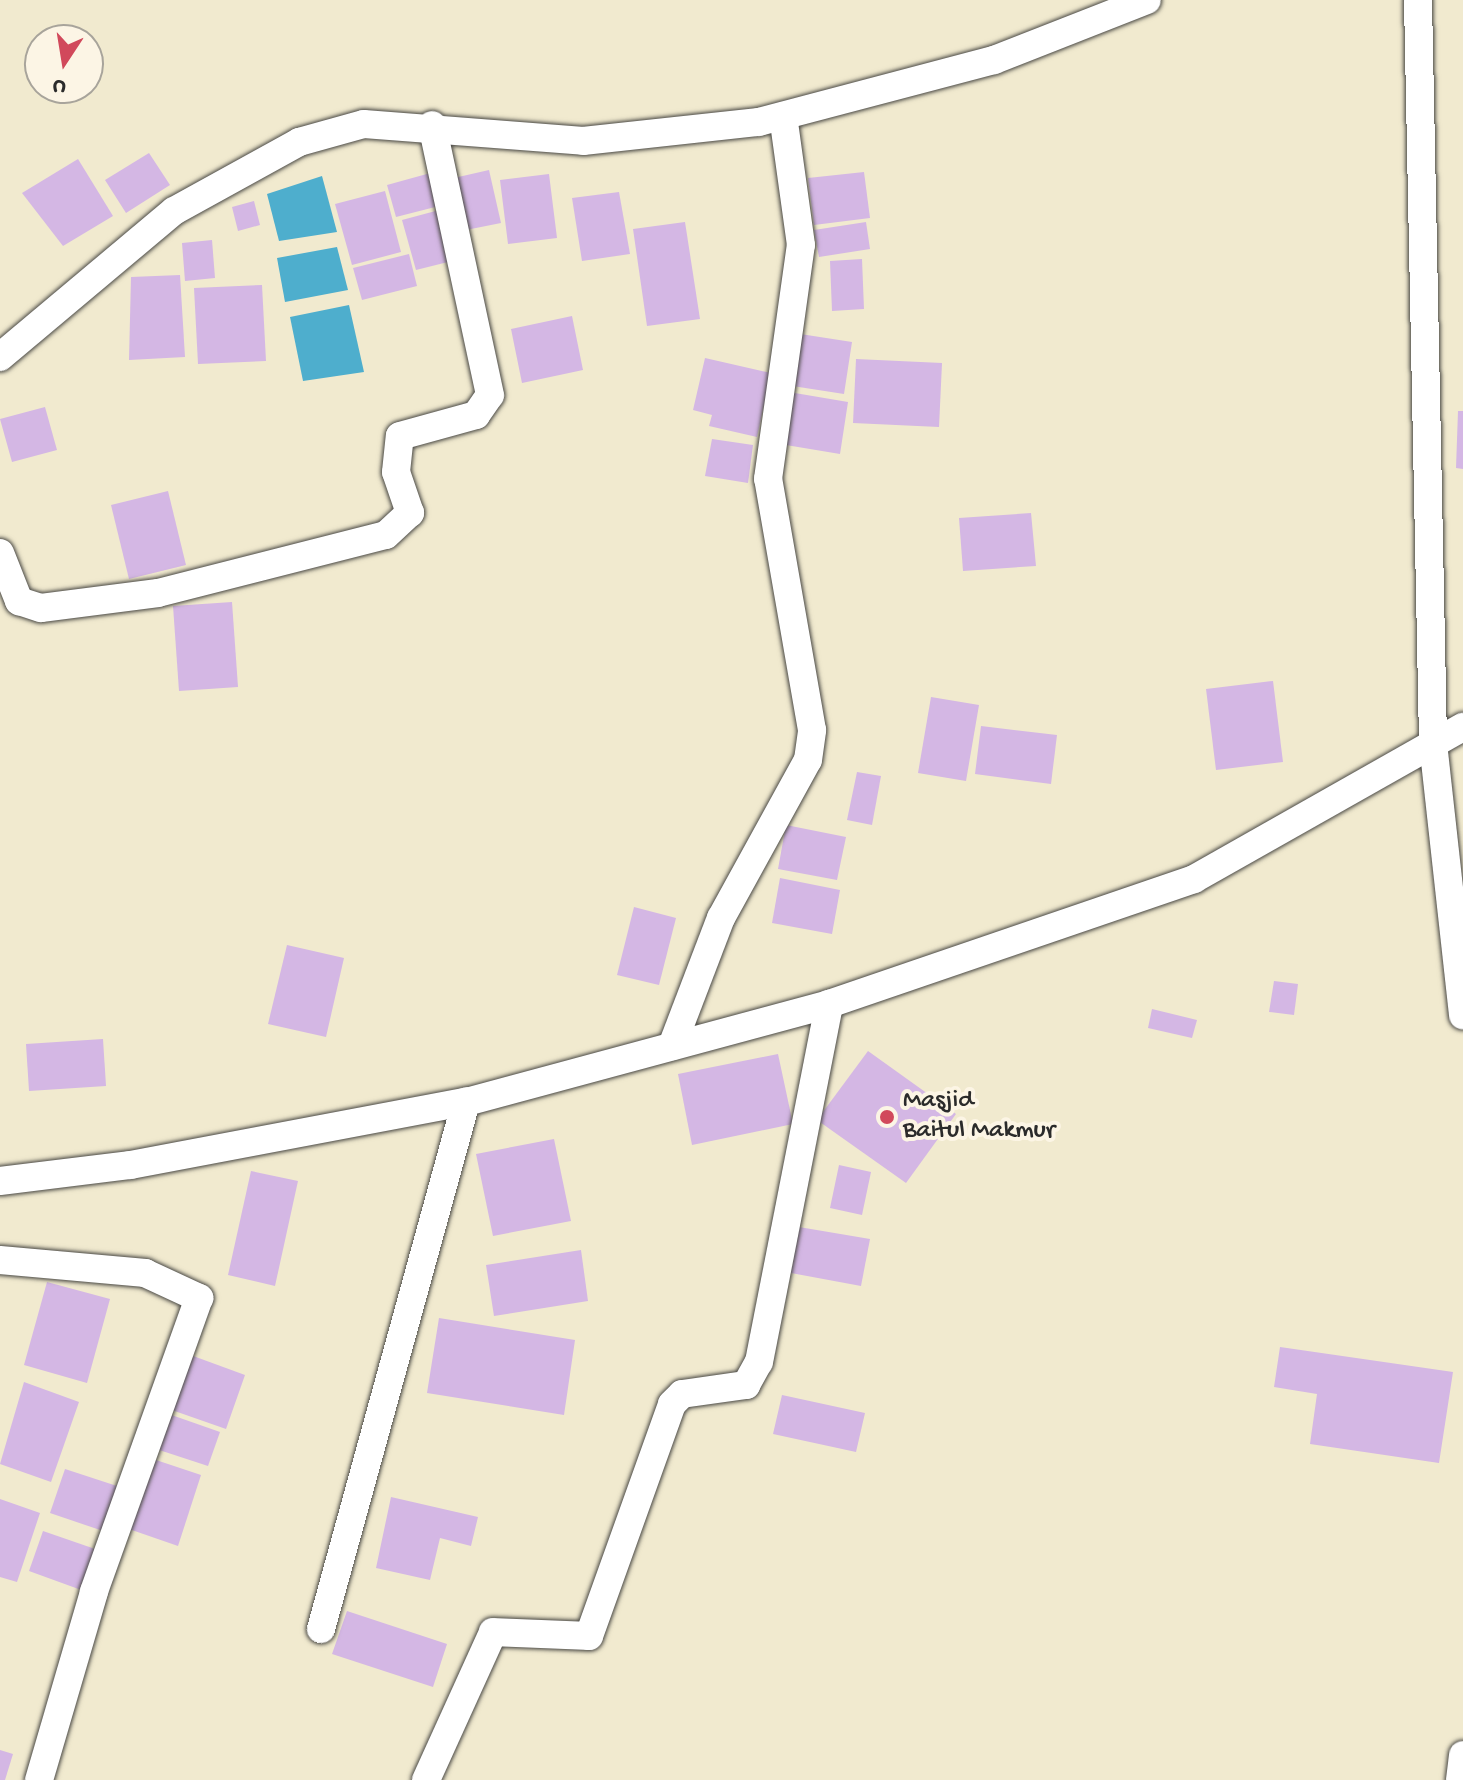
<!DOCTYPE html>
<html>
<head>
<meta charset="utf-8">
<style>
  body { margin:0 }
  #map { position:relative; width:1463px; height:1780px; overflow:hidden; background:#f1eacf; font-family:"Gochi Hand",sans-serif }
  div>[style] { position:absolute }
  .water>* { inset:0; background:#4eaecd }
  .building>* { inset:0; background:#d4b7e4 }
  .roads { filter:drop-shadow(0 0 2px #494844) drop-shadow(0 0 2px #494844) }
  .minor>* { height:28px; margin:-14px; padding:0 14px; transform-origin:14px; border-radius:14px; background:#fff }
  .dots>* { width:22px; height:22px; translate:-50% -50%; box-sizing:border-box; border:4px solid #fcf5e5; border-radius:50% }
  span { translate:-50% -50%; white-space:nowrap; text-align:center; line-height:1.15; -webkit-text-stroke:8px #fcf5e5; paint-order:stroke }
  .poi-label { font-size:26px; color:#2b2b2b }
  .left { translate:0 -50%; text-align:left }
  .north { position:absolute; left:24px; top:24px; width:80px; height:80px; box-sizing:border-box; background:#fcf5e5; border:2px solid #a8a49b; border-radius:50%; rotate:192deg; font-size:22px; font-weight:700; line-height:32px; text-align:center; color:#2b2b2b }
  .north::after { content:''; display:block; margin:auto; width:28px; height:36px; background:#d1495b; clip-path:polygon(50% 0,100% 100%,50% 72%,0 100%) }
</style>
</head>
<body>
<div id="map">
  <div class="water">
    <div style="clip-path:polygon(322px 176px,337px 232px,279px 241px,267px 194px)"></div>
    <div style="clip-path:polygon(337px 247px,348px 290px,285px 302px,277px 258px)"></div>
    <div style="clip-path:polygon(349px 305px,364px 372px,303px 381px,290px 317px)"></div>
  </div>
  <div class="building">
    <div style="clip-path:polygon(149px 153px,170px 185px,126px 213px,105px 180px)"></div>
    <div style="clip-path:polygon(78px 159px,113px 216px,63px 246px,22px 193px)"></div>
    <div style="clip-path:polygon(489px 170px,501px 223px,466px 230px,454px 178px)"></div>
    <div style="clip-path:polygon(434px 172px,443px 205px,396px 217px,387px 185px)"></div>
    <div style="clip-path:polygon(864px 172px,870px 218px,814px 225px,808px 178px)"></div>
    <div style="clip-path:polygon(549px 174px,557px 238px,508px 244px,500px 180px)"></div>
    <div style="clip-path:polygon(385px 191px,401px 252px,352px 265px,335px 204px)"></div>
    <div style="clip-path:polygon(619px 192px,630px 254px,582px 261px,572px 198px)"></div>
    <div style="clip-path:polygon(254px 201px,260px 225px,238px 231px,232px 207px)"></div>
    <div style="clip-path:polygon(443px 209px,456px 260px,416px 270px,402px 220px)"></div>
    <div style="clip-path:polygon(685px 222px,700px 319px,647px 326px,633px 229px)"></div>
    <div style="clip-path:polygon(866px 222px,870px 249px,819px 257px,814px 230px)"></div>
    <div style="clip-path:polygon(212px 240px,215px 278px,185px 281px,182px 243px)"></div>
    <div style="clip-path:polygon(409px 254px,417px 286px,362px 300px,353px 268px)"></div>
    <div style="clip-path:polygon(862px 259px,864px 309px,832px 311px,830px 261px)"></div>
    <div style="clip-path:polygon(180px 275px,185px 357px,129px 360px,131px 277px)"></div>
    <div style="clip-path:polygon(262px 285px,266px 361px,198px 364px,194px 288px)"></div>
    <div style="clip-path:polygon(572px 316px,583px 370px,522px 383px,511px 329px)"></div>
    <div style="clip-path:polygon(794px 333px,852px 342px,844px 394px,786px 385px)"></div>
    <div style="clip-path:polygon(705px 358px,771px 373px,757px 437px,709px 426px,712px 415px,693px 410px)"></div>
    <div style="clip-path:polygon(856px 359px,942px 363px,939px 427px,853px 423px)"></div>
    <div style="clip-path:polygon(783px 391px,848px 402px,840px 454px,774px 443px)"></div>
    <div style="clip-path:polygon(45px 407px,57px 450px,12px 462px,0 419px)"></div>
    <div style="clip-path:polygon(1458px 411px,1463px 411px,1463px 469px,1456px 468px)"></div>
    <div style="clip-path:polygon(712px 439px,753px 445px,748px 483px,705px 476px)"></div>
    <div style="clip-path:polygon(168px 491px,186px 565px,129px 579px,111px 505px)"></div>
    <div style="clip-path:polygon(1031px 513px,1036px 566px,963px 571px,959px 518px)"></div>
    <div style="clip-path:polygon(232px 602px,238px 687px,179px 691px,173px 606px)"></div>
    <div style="clip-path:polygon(1273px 681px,1283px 762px,1216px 770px,1206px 689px)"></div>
    <div style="clip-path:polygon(931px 697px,979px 705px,966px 781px,918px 773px)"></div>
    <div style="clip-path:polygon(981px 726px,1057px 735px,1051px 784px,975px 774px)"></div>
    <div style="clip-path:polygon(857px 772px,881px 776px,872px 825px,847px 820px)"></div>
    <div style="clip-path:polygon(786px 825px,846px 837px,837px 880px,778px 869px)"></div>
    <div style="clip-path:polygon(780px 878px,840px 890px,832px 934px,772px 923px)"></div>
    <div style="clip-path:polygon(634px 907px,676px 918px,659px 985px,617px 975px)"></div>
    <div style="clip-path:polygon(287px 945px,344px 958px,326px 1037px,268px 1024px)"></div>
    <div style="clip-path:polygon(1274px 981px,1298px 984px,1294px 1015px,1269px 1012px)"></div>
    <div style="clip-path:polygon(1152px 1009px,1197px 1020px,1192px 1038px,1148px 1028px)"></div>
    <div style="clip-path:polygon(103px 1039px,106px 1086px,29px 1091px,26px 1044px)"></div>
    <div style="clip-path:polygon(868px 1051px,956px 1114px,906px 1183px,817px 1120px)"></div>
    <div style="clip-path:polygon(778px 1054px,793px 1124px,692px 1145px,678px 1074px)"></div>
    <div style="clip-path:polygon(554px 1139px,571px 1221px,493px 1236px,476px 1154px)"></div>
    <div style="clip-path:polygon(839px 1165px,871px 1172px,862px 1215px,830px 1208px)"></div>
    <div style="clip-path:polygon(251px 1171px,298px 1181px,275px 1286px,228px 1275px)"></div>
    <div style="clip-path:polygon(799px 1227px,870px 1239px,861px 1286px,791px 1273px)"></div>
    <div style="clip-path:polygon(581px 1250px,588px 1301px,494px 1316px,486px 1265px)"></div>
    <div style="clip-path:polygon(47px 1282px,110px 1299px,87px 1383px,24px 1365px)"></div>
    <div style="clip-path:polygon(439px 1318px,575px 1340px,564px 1415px,427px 1393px)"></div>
    <div style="clip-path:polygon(1280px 1347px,1453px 1372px,1439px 1463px,1310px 1444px,1317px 1394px,1274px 1387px)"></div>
    <div style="clip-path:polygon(185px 1353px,245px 1375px,226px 1429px,166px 1408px)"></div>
    <div style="clip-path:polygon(24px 1382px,79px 1402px,51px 1482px,0 1464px)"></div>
    <div style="clip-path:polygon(782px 1395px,865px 1413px,856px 1452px,773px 1434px)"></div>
    <div style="clip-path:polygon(163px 1412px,220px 1432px,208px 1466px,150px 1447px)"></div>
    <div style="clip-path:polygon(150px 1458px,201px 1475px,178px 1546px,126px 1528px)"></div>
    <div style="clip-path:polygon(65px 1469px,117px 1486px,103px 1531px,50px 1513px)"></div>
    <div style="clip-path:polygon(391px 1497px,478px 1517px,471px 1546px,440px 1538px,430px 1580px,376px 1568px)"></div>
    <div style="clip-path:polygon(0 1499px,40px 1513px,17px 1582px,0 1577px)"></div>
    <div style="clip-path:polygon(43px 1531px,98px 1550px,84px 1591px,29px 1571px)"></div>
    <div style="clip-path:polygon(347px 1611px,447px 1644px,433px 1687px,332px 1654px)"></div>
    <div style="clip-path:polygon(0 1750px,13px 1754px,5px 1780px,0 1780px)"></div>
  </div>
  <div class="roads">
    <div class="minor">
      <div style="left:1418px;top:0;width:743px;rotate:88.84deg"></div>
      <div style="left:1433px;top:743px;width:274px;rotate:83.7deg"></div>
      <div style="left:0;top:357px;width:227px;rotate:-40deg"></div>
      <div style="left:174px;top:211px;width:143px;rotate:-28.9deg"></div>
      <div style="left:299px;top:142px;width:67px;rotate:-15.5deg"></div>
      <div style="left:364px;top:124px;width:220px;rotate:4.4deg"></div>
      <div style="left:583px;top:141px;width:177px;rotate:-6.2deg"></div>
      <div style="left:759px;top:122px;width:243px;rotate:-14.8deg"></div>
      <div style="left:994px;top:60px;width:164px;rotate:-21.4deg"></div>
      <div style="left:0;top:553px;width:52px;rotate:68.4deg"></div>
      <div style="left:19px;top:601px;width:23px;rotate:18deg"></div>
      <div style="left:41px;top:608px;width:118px;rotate:-7.3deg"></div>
      <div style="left:158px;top:593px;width:235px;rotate:-14.3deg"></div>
      <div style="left:386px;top:535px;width:33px;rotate:-43deg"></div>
      <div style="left:410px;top:513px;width:43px;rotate:-108.9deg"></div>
      <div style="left:396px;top:472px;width:36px;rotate:-84deg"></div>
      <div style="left:400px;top:436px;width:79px;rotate:-15.4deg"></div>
      <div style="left:476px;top:415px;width:24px;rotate:-55deg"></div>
      <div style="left:490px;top:395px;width:276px;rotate:-102.1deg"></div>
      <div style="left:672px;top:1046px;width:137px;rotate:-69.1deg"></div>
      <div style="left:721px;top:918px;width:180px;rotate:-61.2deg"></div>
      <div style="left:808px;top:760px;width:30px;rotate:-82deg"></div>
      <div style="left:812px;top:730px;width:255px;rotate:-99.9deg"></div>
      <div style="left:768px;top:479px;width:236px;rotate:-82deg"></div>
      <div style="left:801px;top:245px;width:130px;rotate:-97.9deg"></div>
      <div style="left:0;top:1181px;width:132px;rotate:-7deg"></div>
      <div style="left:131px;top:1165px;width:341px;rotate:-10.7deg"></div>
      <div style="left:466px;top:1102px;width:376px;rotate:-15.1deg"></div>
      <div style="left:829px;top:1004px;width:386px;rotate:-18.9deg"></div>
      <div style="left:1194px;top:879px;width:309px;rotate:-29.5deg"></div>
      <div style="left:0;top:1260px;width:146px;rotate:5.1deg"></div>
      <div style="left:145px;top:1273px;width:60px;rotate:24.8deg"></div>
      <div style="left:199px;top:1298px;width:312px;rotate:109.7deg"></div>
      <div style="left:94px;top:1592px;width:196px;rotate:106.3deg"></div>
      <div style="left:321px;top:1629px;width:547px;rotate:-74.62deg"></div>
      <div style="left:426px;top:1780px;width:162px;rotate:-65.6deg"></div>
      <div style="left:493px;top:1632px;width:96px;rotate:2.4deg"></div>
      <div style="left:589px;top:1636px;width:246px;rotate:-70.3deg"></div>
      <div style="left:672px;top:1404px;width:14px;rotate:-45deg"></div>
      <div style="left:682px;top:1394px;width:65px;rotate:-8deg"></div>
      <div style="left:746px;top:1385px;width:26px;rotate:-61deg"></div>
      <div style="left:759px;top:1362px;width:365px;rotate:-78.9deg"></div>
      <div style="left:1460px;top:1780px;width:25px;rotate:-83deg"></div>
    </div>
  </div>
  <div class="dots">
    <div style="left:887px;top:1117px;background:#d1495b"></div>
  </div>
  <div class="poi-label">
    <span class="left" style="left:903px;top:1117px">Masjid<br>Baitul Makmur</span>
  </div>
  <div class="north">U</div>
</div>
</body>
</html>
